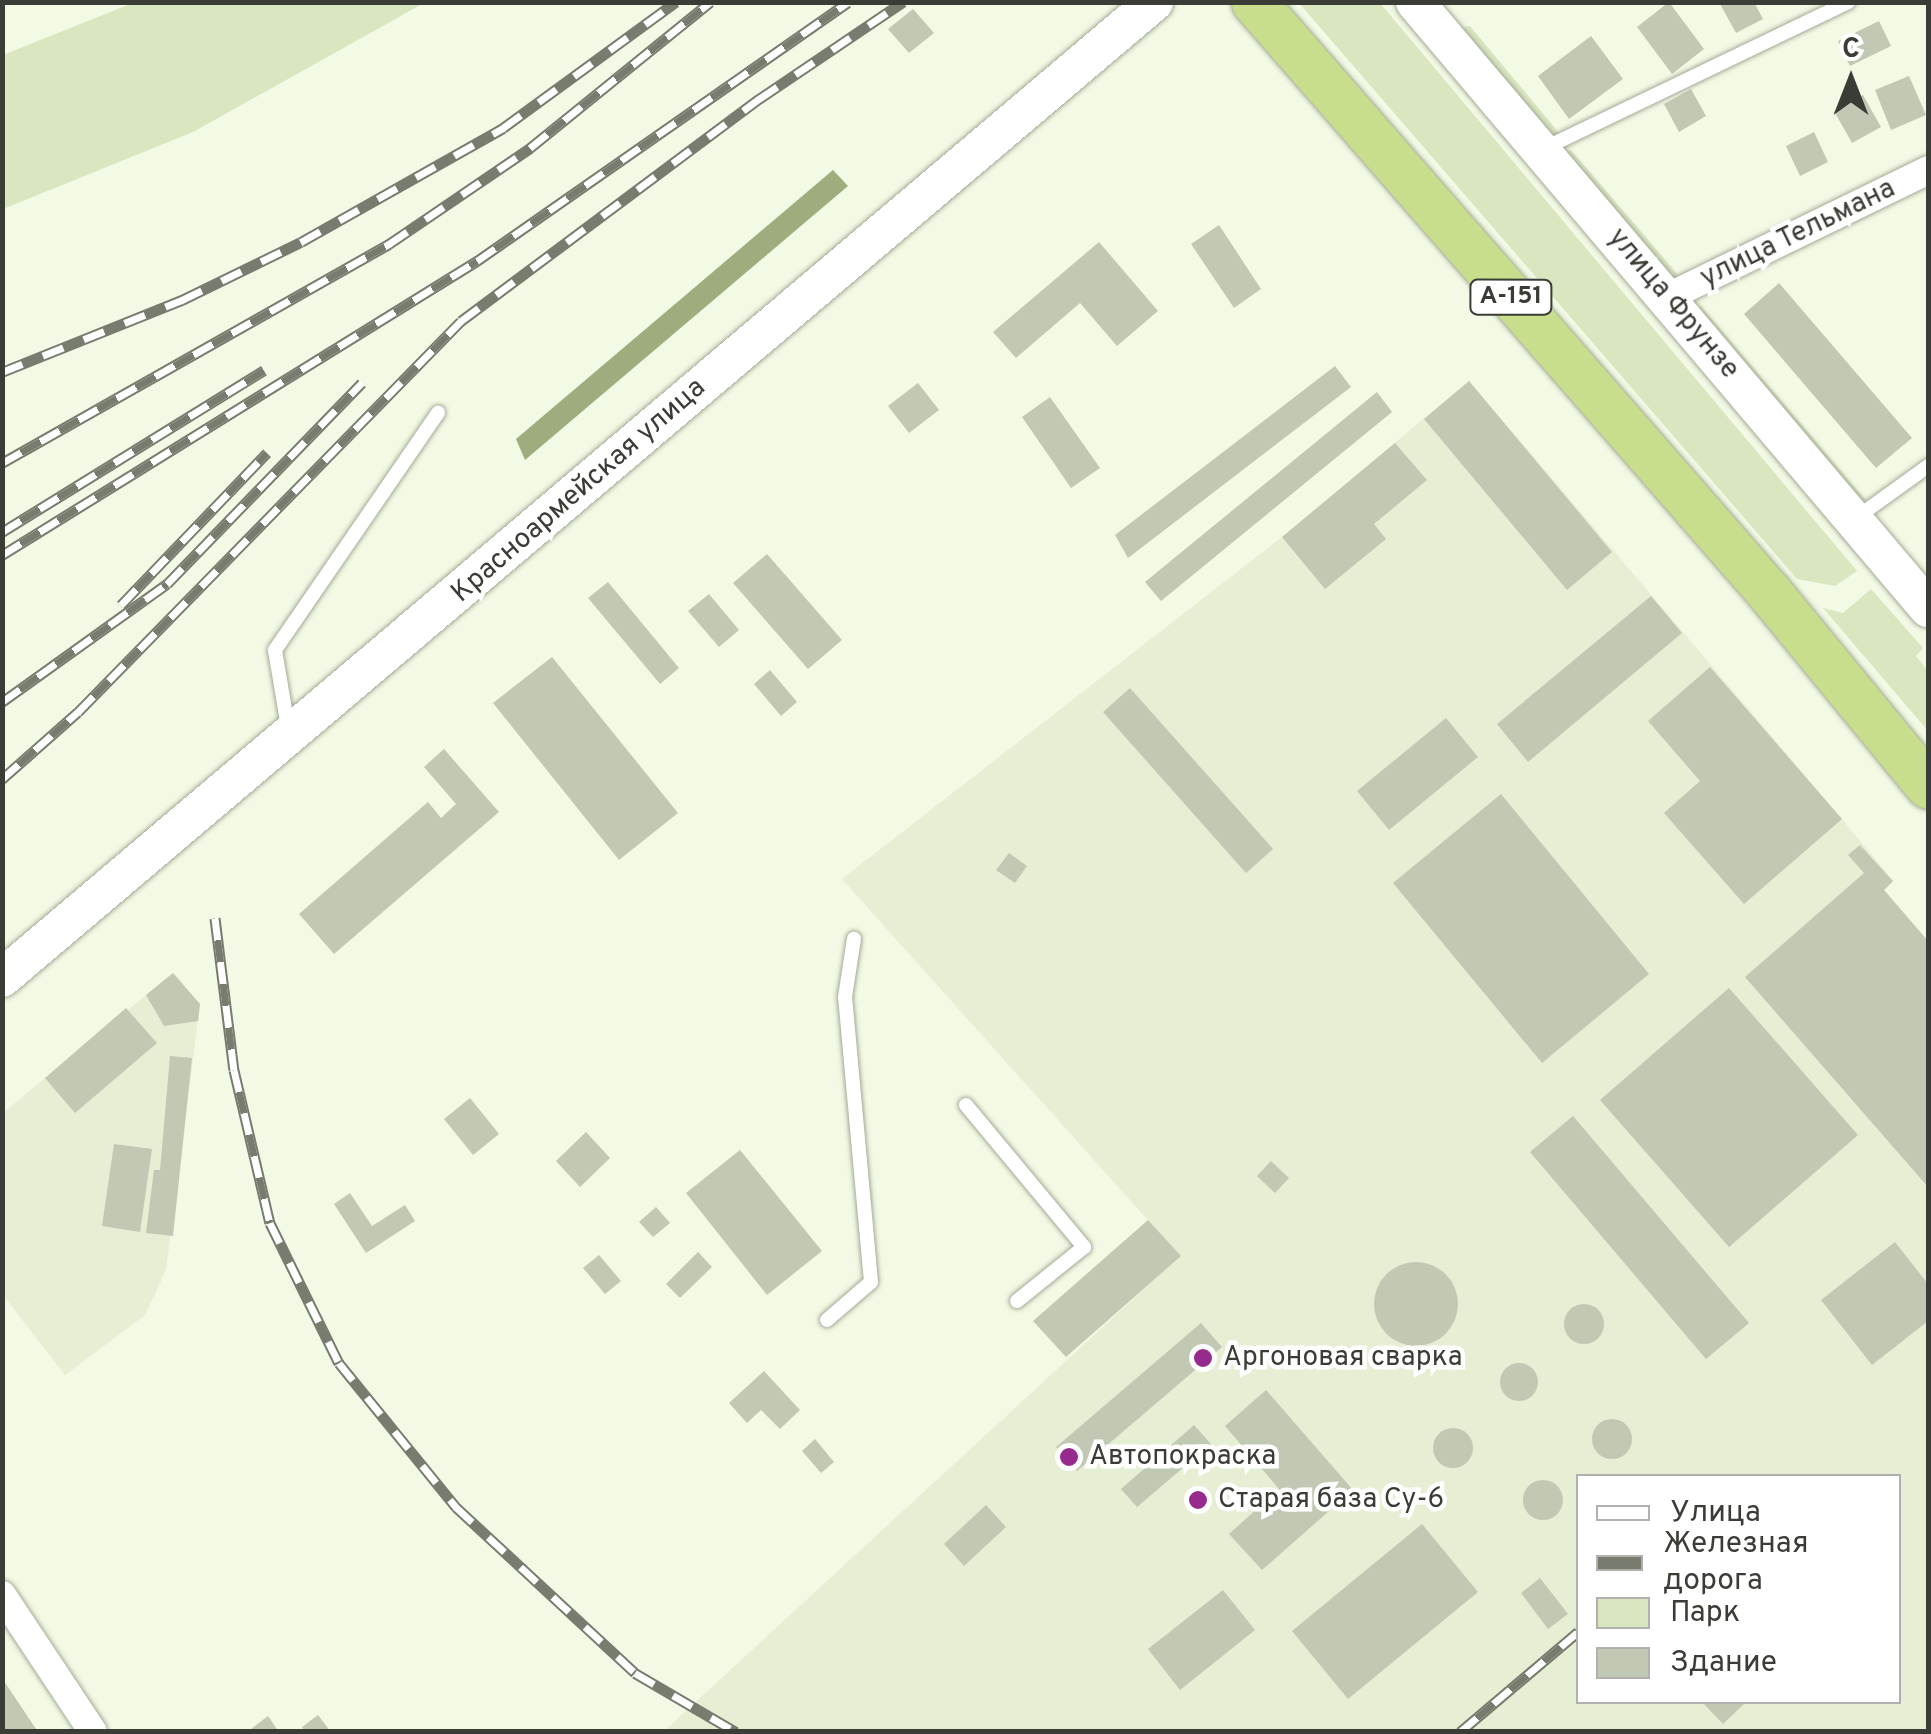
<!DOCTYPE html>
<html>
<head>
<meta charset="utf-8">
<style>
  body { margin:0 }
  #map { position:relative; width:1931px; height:1734px; overflow:hidden; background:#f2f9e4; font-family:Overpass,sans-serif }
  div>[style] { position:absolute }
  .built>* { inset:0; background:#e6eed3 }
  .green>* { inset:0; background:#dae6c0 }
  .water>* { inset:0; background:#9fad7e }
  .building>* { inset:0; background:#c1c8b4 }
  .round { border-radius:50% }
  .roads { filter:drop-shadow(0 0 2px #a4aa97) drop-shadow(0 0 2px #a4aa97) }
  .service>* { height:14px; margin:-7px; padding:0 7px; transform-origin:7px; border-radius:7px; background:#fff }
  .minor>* { height:28px; margin:-14px; padding:0 14px; transform-origin:14px; border-radius:14px; background:#fff }
  .secondary>* { height:38px; margin:-19px; padding:0 19px; transform-origin:19px; border-radius:19px; background:#fff }
  .trunk>* { height:45px; margin:-22.5px; padding:0 22.5px; transform-origin:22.5px; border-radius:22.5px; background:#c8de8c }
  .rail>* { height:11px; margin-top:-5.5px; transform-origin:0; background:repeating-linear-gradient(90deg,#fff 0 22px,#777c6f 0 44px); box-sizing:border-box; border-block:2px solid #777c6f }
  .dots>* { width:28px; height:28px; translate:-50% -50%; box-sizing:border-box; border:5px solid #fff; border-radius:50% }
  span { translate:-50% -50%; white-space:nowrap; text-align:center; line-height:1.15; -webkit-text-stroke:9px #fff; paint-order:stroke }
  .shield-label span { padding:2px 8px; background:#fff; border:2px solid; border-radius:8px; -webkit-text-stroke-width:0 }
  .shield-label { font-size:25px; color:#3a3d35; font-weight:700 }
  .street-label { font-size:28px; color:#3a3d35 }
  .poi-label { font-size:28px; color:#3a3d35 }
  .left { translate:0 -50%; text-align:left }
  .frame { position:absolute; inset:0; border:5px solid #3a3d35; pointer-events:none }
  .legend { position:absolute; left:1576px; top:1474px; width:325px; height:230px; box-sizing:border-box; background:#fff; border:2px solid #b0b1ae; margin:0; padding:12px 18px; list-style:none; font-size:30px; color:#3a3d35 }
  .legend li { display:flex; align-items:center; gap:20px; height:50px }
  .legend b { width:50px; border:2px solid #b0b1ae }
  .north { position:absolute; left:1801px; top:30px; width:100px; height:100px; -webkit-text-stroke:8px #fff; paint-order:stroke; rotate:0deg; font-size:28px; font-weight:700; line-height:40px; text-align:center; color:#3a3d35 }
  .north::after { content:''; display:block; margin:auto; width:35px; height:45px; background:#3a3d35; clip-path:polygon(50% 0,100% 100%,50% 72%,0 100%) }
</style>
</head>
<body>
<div id="map">
  <div class="built">
    <div style="clip-path:polygon(evenodd,1469px 381px,1842px 819px,1893px 881px,1884px 890px,1928px 941px,1928px 1731px,663px 1732px,1180px 1256px,842px 879px,1282px 537px,1469px 381px,1578px 1476px,1898px 1476px,1898px 1702px,1578px 1702px,1578px 1476px)"></div>
    <div style="clip-path:polygon(173px 973px,200px 1004px,166px 1270px,145px 1315px,65px 1375px,3px 1295px,3px 1113px)"></div>
  </div>
  <div class="green">
    <div style="clip-path:polygon(133px 3px,133px 2px,424px 3px,193px 132px,3px 209px,3px 55px)"></div>
    <div style="clip-path:polygon(1299px 3px,1380px 3px,1857px 571px,1835px 586px,1797px 579px)"></div>
    <div style="clip-path:polygon(1470px 26px,1560px 134px,1549px 140px,1452px 29px)"></div>
    <div style="clip-path:polygon(1571px 150px,1680px 277px,1669px 283px,1561px 156px)"></div>
    <div style="clip-path:polygon(1701px 306px,1866px 500px,1858px 506px,1690px 314px)"></div>
    <div style="clip-path:polygon(1871px 589px,1923px 648px,1916px 656px,1928px 671px,1928px 731px,1823px 608px,1843px 613px)"></div>
  </div>
  <div class="water">
    <div style="clip-path:polygon(833px 170px,848px 186px,525px 460px,516px 439px)"></div>
  </div>
  <div class="building">
    <div style="clip-path:polygon(1669px 2px,1704px 49px,1672px 74px,1637px 27px)"></div>
    <div style="clip-path:polygon(1719px 2px,1754px 2px,1763px 19px,1736px 33px)"></div>
    <div style="clip-path:polygon(913px 9px,934px 33px,909px 53px,888px 29px)"></div>
    <div style="clip-path:polygon(1879px 21px,1891px 46px,1850px 66px,1838px 41px)"></div>
    <div style="clip-path:polygon(1591px 36px,1623px 79px,1569px 119px,1538px 76px)"></div>
    <div style="clip-path:polygon(1909px 76px,1926px 115px,1891px 130px,1875px 90px)"></div>
    <div style="clip-path:polygon(1691px 89px,1706px 116px,1679px 132px,1664px 104px)"></div>
    <div style="clip-path:polygon(1863px 95px,1881px 127px,1852px 143px,1834px 111px)"></div>
    <div style="clip-path:polygon(1814px 132px,1828px 162px,1800px 176px,1786px 146px)"></div>
    <div style="clip-path:polygon(1219px 225px,1261px 289px,1234px 308px,1191px 244px)"></div>
    <div style="clip-path:polygon(1099px 242px,1158px 311px,1117px 346px,1080px 303px,1016px 358px,993px 332px)"></div>
    <div style="clip-path:polygon(1779px 283px,1912px 438px,1876px 468px,1744px 314px)"></div>
    <div style="clip-path:polygon(1335px 366px,1351px 387px,1128px 558px,1115px 535px)"></div>
    <div style="clip-path:polygon(1469px 381px,1612px 552px,1567px 590px,1424px 419px)"></div>
    <div style="clip-path:polygon(918px 383px,939px 410px,909px 433px,888px 406px)"></div>
    <div style="clip-path:polygon(1377px 392px,1392px 412px,1161px 601px,1145px 582px)"></div>
    <div style="clip-path:polygon(1050px 397px,1100px 468px,1071px 488px,1022px 417px)"></div>
    <div style="clip-path:polygon(1395px 443px,1427px 480px,1374px 524px,1386px 539px,1325px 589px,1282px 537px)"></div>
    <div style="clip-path:polygon(767px 554px,842px 640px,808px 669px,733px 583px)"></div>
    <div style="clip-path:polygon(608px 582px,679px 668px,660px 684px,588px 598px)"></div>
    <div style="clip-path:polygon(709px 594px,739px 630px,719px 647px,688px 611px)"></div>
    <div style="clip-path:polygon(1651px 596px,1682px 633px,1528px 762px,1497px 724px)"></div>
    <div style="clip-path:polygon(552px 657px,678px 813px,619px 860px,493px 703px)"></div>
    <div style="clip-path:polygon(1710px 667px,1842px 819px,1744px 904px,1664px 813px,1700px 781px,1648px 721px)"></div>
    <div style="clip-path:polygon(770px 670px,797px 702px,781px 716px,754px 684px)"></div>
    <div style="clip-path:polygon(1130px 688px,1273px 849px,1246px 873px,1103px 712px)"></div>
    <div style="clip-path:polygon(1446px 718px,1478px 757px,1389px 830px,1357px 791px)"></div>
    <div style="clip-path:polygon(444px 749px,499px 812px,334px 954px,299px 914px,428px 802px,441px 818px,456px 804px,424px 767px)"></div>
    <div style="clip-path:polygon(1501px 794px,1649px 974px,1542px 1063px,1393px 883px)"></div>
    <div style="clip-path:polygon(1860px 845px,1893px 881px,1884px 890px,1928px 941px,1928px 1187px,1745px 977px,1864px 873px,1848px 855px)"></div>
    <div style="clip-path:polygon(1009px 853px,1027px 866px,1015px 883px,996px 870px)"></div>
    <div style="clip-path:polygon(173px 973px,200px 1004px,198px 1021px,164px 1026px,146px 995px)"></div>
    <div style="clip-path:polygon(1729px 988px,1858px 1135px,1729px 1247px,1600px 1100px)"></div>
    <div style="clip-path:polygon(126px 1008px,157px 1043px,75px 1113px,45px 1078px)"></div>
    <div style="clip-path:polygon(170px 1056px,192px 1058px,173px 1236px,146px 1233px,154px 1170px,160px 1170px)"></div>
    <div style="clip-path:polygon(470px 1098px,499px 1134px,473px 1155px,444px 1119px)"></div>
    <div style="clip-path:polygon(1573px 1116px,1749px 1323px,1706px 1359px,1530px 1152px)"></div>
    <div style="clip-path:polygon(586px 1132px,610px 1158px,580px 1187px,556px 1161px)"></div>
    <div style="clip-path:polygon(114px 1144px,152px 1149px,140px 1232px,102px 1226px)"></div>
    <div style="clip-path:polygon(740px 1150px,822px 1251px,767px 1295px,686px 1193px)"></div>
    <div style="clip-path:polygon(1271px 1161px,1289px 1178px,1275px 1193px,1257px 1176px)"></div>
    <div style="clip-path:polygon(350px 1193px,372px 1226px,405px 1205px,415px 1221px,366px 1253px,334px 1204px)"></div>
    <div style="clip-path:polygon(656px 1207px,670px 1223px,653px 1237px,639px 1222px)"></div>
    <div style="clip-path:polygon(1148px 1220px,1181px 1256px,1066px 1357px,1033px 1321px)"></div>
    <div style="clip-path:polygon(1895px 1242px,1928px 1284px,1928px 1321px,1872px 1365px,1821px 1300px)"></div>
    <div style="clip-path:polygon(698px 1252px,712px 1267px,680px 1298px,666px 1284px)"></div>
    <div style="clip-path:polygon(599px 1255px,621px 1281px,605px 1294px,583px 1268px)"></div>
    <div class="round" style="left:1374px;top:1262px;width:84px;height:84px"></div>
    <div class="round" style="left:1564px;top:1304px;width:40px;height:40px"></div>
    <div style="clip-path:polygon(1201px 1323px,1222px 1347px,1077px 1471px,1056px 1447px)"></div>
    <div class="round" style="left:1500px;top:1363px;width:38px;height:38px"></div>
    <div style="clip-path:polygon(764px 1371px,800px 1410px,780px 1429px,761px 1410px,747px 1423px,729px 1403px)"></div>
    <div style="clip-path:polygon(1266px 1390px,1353px 1490px,1262px 1570px,1229px 1534px,1279px 1489px,1225px 1426px)"></div>
    <div class="round" style="left:1592px;top:1419px;width:40px;height:40px"></div>
    <div style="clip-path:polygon(1194px 1425px,1211px 1444px,1137px 1507px,1121px 1489px)"></div>
    <div class="round" style="left:1433px;top:1428px;width:40px;height:40px"></div>
    <div style="clip-path:polygon(815px 1439px,834px 1462px,821px 1473px,802px 1451px)"></div>
    <div class="round" style="left:1523px;top:1480px;width:40px;height:40px"></div>
    <div style="clip-path:polygon(986px 1505px,1006px 1527px,964px 1566px,944px 1544px)"></div>
    <div style="clip-path:polygon(1422px 1524px,1478px 1592px,1348px 1699px,1292px 1631px)"></div>
    <div style="clip-path:polygon(1540px 1578px,1568px 1614px,1548px 1629px,1521px 1593px)"></div>
    <div style="clip-path:polygon(1223px 1590px,1255px 1630px,1180px 1690px,1148px 1649px)"></div>
    <div style="clip-path:polygon(2px 1678px,38px 1732px,2px 1732px)"></div>
    <div style="clip-path:polygon(1702px 1702px,1741px 1702px,1744px 1704px,1723px 1724px)"></div>
    <div style="clip-path:polygon(318px 1715px,331px 1732px,305px 1732px,302px 1727px)"></div>
    <div style="clip-path:polygon(268px 1716px,279px 1732px,247px 1732px)"></div>
  </div>
  <div class="roads">
    <div class="service">
      <div style="left:1543px;top:149px;width:339px;rotate:-25.7deg"></div>
      <div style="left:1856px;top:518px;width:89px;rotate:-35.8deg"></div>
      <div style="left:289px;top:733px;width:84px;rotate:-99.6deg"></div>
      <div style="left:275px;top:650px;width:288px;rotate:-55.5deg"></div>
      <div style="left:966px;top:1105px;width:185px;rotate:50.3deg"></div>
      <div style="left:1084px;top:1247px;width:86px;rotate:141.1deg"></div>
      <div style="left:827px;top:1320px;width:58px;rotate:-40.8deg"></div>
      <div style="left:871px;top:1282px;width:286px;rotate:-95.2deg"></div>
      <div style="left:845px;top:997px;width:59px;rotate:-81.2deg"></div>
    </div>
    <div class="minor">
      <div style="left:1668px;top:297px;width:289px;rotate:-26deg"></div>
      <div style="left:2px;top:1595px;width:164px;rotate:56.4deg"></div>
    </div>
    <div class="secondary">
      <div style="left:1415px;top:2px;width:794px;rotate:49.75deg"></div>
      <div style="left:2px;top:978px;width:1510px;rotate:-40.27deg"></div>
    </div>
    <div class="trunk">
      <div style="left:1254px;top:2px;width:782px;rotate:48.89deg"></div>
      <div style="left:1768px;top:591px;width:252px;rotate:50.6deg"></div>
    </div>
  </div>
  <div class="rail">
    <div style="left:2px;top:372px;width:194px;rotate:-21.8deg"></div>
    <div style="left:182px;top:300px;width:132px;rotate:-26deg"></div>
    <div style="left:301px;top:242px;width:232px;rotate:-29.4deg"></div>
    <div style="left:503px;top:128px;width:214px;rotate:-36.1deg"></div>
    <div style="left:2px;top:463px;width:445px;rotate:-29.5deg"></div>
    <div style="left:389px;top:244px;width:171px;rotate:-34.2deg"></div>
    <div style="left:530px;top:148px;width:232px;rotate:-39deg"></div>
    <div style="left:2px;top:532px;width:308px;rotate:-31.7deg"></div>
    <div style="left:2px;top:555px;width:559px;rotate:-31.76deg"></div>
    <div style="left:477px;top:261px;width:452px;rotate:-34.9deg"></div>
    <div style="left:121px;top:605px;width:211px;rotate:-46.2deg"></div>
    <div style="left:2px;top:702px;width:203px;rotate:-35.6deg"></div>
    <div style="left:167px;top:584px;width:280px;rotate:-45.9deg"></div>
    <div style="left:2px;top:779px;width:101px;rotate:-41.4deg"></div>
    <div style="left:78px;top:712px;width:547px;rotate:-45.59deg"></div>
    <div style="left:461px;top:321px;width:372px;rotate:-36.7deg"></div>
    <div style="left:759px;top:99px;width:174px;rotate:-34deg"></div>
    <div style="left:215px;top:918px;width:153px;rotate:82.9deg"></div>
    <div style="left:234px;top:1070px;width:157px;rotate:76.8deg"></div>
    <div style="left:270px;top:1223px;width:156px;rotate:63.8deg"></div>
    <div style="left:339px;top:1363px;width:186px;rotate:50.9deg"></div>
    <div style="left:456px;top:1507px;width:244px;rotate:42.8deg"></div>
    <div style="left:635px;top:1673px;width:117px;rotate:30.3deg"></div>
    <div style="left:1460px;top:1732px;width:155px;rotate:-40.3deg"></div>
  </div>
  <div class="dots">
    <div style="left:1203px;top:1358px;background:#962b8d"></div>
    <div style="left:1069px;top:1457px;background:#962b8d"></div>
    <div style="left:1198px;top:1500px;background:#962b8d"></div>
  </div>
  <div class="shield-label">
    <span style="left:1511px;top:297px">А-151</span>
  </div>
  <div class="street-label">
    <span style="left:1798px;top:234px;rotate:-26deg">улица Тельмана</span>
    <span style="left:1673px;top:304px;rotate:50deg">улица Фрунзе</span>
    <span style="left:579px;top:491px;rotate:-41deg">Красноармейская улица</span>
  </div>
  <div class="poi-label">
    <span class="left" style="left:1223px;top:1358px">Аргоновая сварка</span>
    <span class="left" style="left:1089px;top:1457px">Автопокраска</span>
    <span class="left" style="left:1218px;top:1500px">Старая база Су-6</span>
  </div>
  <div class="frame"></div>
  <ul class="legend">
  <li><b style="height:12px;background:#fff"></b>Улица</li>
  <li><b style="height:12px;background:#777c6f"></b>Железная дорога</li>
  <li><b style="height:28px;background:#dae6c0"></b>Парк</li>
  <li><b style="height:28px;background:#c1c8b4"></b>Здание</li>
  </ul>
  <div class="north">С</div>
</div>
</body>
</html>
